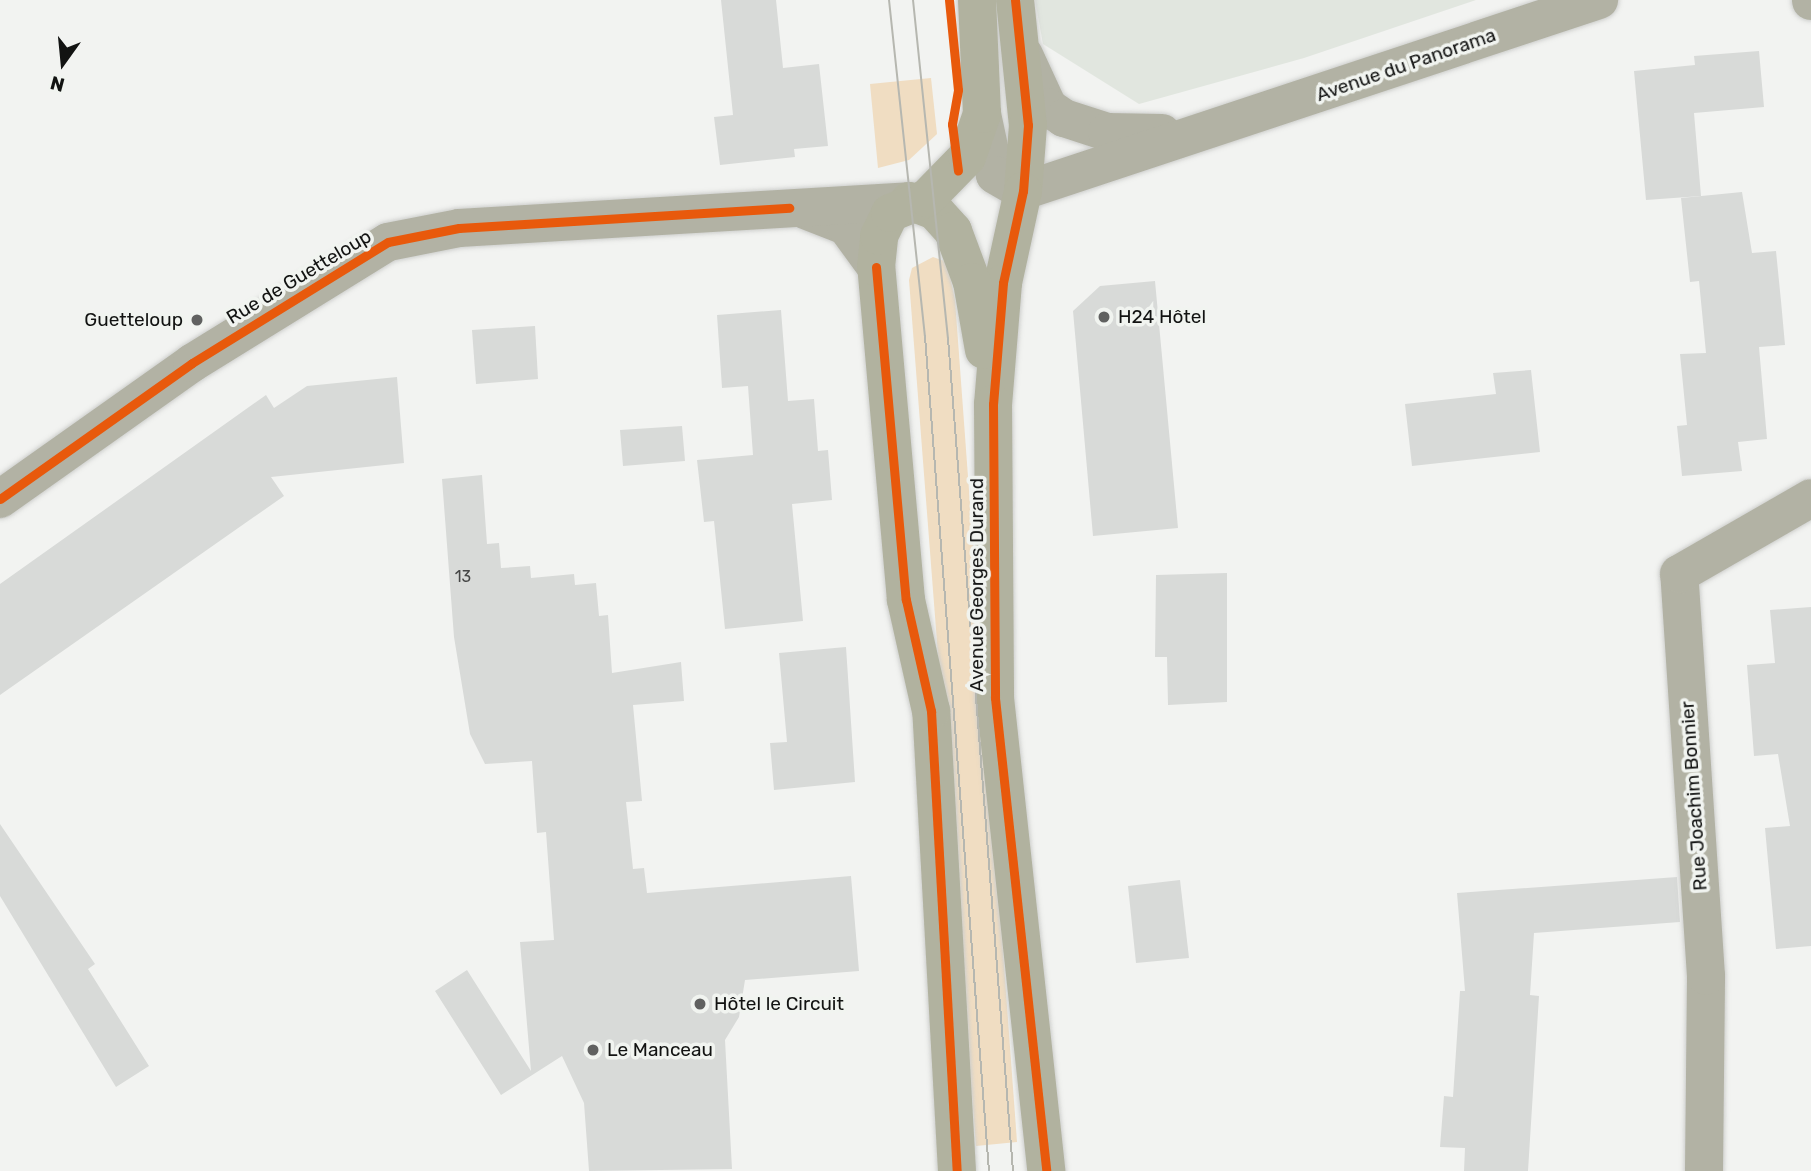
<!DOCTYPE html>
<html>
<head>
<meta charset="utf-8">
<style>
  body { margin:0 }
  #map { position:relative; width:1811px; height:1171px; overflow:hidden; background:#f2f3f1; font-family:Rubik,sans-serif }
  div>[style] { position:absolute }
  .built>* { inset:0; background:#e1e6df }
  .green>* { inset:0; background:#f0ddc2 }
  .building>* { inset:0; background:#d8dad8 }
  .roads { filter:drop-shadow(0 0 2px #cecfcd) drop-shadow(0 0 2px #cecfcd) }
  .minor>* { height:38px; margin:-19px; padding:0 19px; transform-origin:19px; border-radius:19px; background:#b2b2a4 }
  .primary>* { height:38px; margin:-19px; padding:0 19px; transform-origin:19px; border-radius:19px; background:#b1b29f }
  .tram>* { height:2px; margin:-1px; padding:0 1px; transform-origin:1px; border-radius:1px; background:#b6b7b0 }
  .cycleway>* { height:9px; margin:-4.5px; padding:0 4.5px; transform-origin:4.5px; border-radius:4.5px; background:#e8590c }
  .dots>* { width:19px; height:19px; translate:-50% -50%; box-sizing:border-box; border:4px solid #f1f4f0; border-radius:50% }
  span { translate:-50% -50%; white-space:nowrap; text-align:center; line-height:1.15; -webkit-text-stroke:7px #f1f4f0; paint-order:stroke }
  .number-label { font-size:16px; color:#464746 }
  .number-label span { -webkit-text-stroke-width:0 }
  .street-label { font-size:19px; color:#121312 }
  .poi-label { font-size:19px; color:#121312 }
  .left { translate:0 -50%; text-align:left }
  .right { translate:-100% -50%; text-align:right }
  .north { position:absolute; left:28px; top:28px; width:70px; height:70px; -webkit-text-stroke:5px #f1f4f0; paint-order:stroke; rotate:195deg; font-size:19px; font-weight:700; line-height:28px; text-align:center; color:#121312 }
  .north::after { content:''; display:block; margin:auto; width:24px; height:32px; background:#121312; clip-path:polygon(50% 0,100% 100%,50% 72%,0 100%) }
</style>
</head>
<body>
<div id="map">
  <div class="built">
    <div style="clip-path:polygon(1035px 0,1476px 0,1304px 58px,1139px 104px,1043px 44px)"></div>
  </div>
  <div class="green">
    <div style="clip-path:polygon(931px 78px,937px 134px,909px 160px,878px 168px,870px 84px)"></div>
    <div style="clip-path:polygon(933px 257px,947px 262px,955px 300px,1017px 1142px,976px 1146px,909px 280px,912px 268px)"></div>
  </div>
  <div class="building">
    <div style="clip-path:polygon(721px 0,776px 0,783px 68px,819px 64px,828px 146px,794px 149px,795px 157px,720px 165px,714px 117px,733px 115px)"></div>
    <div style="clip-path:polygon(1759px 51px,1764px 107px,1694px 113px,1701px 196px,1646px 200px,1634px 71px,1695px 65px,1694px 56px)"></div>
    <div style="clip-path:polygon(1742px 192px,1752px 253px,1776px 251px,1781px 301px,1785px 345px,1759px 347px,1767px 439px,1738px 442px,1742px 471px,1682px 476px,1677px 426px,1687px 425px,1680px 354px,1706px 353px,1699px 281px,1690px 282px,1681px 198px)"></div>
    <div style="clip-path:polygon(1155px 281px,1178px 528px,1093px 536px,1073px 311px,1100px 286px)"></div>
    <div style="clip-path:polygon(781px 310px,788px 401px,814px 399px,818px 451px,828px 450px,832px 500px,792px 504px,803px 621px,725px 629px,714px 521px,704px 522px,697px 460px,753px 455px,748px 386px,722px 388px,717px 315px)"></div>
    <div style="clip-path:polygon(535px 326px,538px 379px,476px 384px,472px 330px)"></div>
    <div style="clip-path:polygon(1531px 370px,1540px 452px,1412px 466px,1405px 404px,1496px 394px,1493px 373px)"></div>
    <div style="clip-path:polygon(397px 377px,404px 463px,271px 477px,284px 496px,0 695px,0 584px,266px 395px,274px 408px,307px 386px)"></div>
    <div style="clip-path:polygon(682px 426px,685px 461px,623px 466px,620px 430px)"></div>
    <div style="clip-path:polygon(482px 475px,487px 544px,499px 543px,501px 568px,530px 566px,531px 578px,574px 574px,575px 585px,596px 583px,599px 616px,608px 615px,612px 673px,681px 662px,684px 701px,633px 705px,642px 801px,626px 802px,633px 869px,644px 868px,647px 893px,851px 876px,859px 971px,745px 980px,739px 1017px,725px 1040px,732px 1169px,589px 1171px,584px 1103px,562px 1056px,501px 1095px,435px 991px,467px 970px,531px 1071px,520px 942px,554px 940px,546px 832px,537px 833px,532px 761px,485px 764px,470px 734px,454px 637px,442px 479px)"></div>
    <div style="clip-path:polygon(1227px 573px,1227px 702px,1168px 705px,1167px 657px,1155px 657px,1156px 575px)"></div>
    <div style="clip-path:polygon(1811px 607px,1811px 946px,1776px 949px,1765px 828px,1790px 826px,1778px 754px,1754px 756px,1747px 665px,1775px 663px,1770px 610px)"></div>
    <div style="clip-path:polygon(846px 647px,855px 782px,774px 790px,770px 743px,787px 742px,779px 653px)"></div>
    <div style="clip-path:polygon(0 824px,95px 964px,88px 969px,149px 1066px,116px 1087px,0 896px)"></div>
    <div style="clip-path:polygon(1677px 877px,1680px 922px,1534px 933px,1530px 995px,1539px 996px,1528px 1171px,1464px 1171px,1465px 1148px,1440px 1147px,1444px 1096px,1453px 1097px,1460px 991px,1465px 991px,1457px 893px)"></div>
    <div style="clip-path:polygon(1180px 880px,1189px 958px,1136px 963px,1128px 886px)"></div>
  </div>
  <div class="roads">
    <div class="minor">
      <div style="left:1811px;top:0;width:1px;rotate:90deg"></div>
      <div style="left:1024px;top:55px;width:57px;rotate:65.2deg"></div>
      <div style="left:1048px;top:107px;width:19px;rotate:35deg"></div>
      <div style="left:1064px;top:118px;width:45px;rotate:18deg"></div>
      <div style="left:1107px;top:132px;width:55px;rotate:1deg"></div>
      <div style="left:982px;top:114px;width:62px;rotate:78deg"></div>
      <div style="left:995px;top:175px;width:32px;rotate:30deg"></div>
      <div style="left:1023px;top:191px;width:607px;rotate:-18.35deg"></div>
      <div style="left:805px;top:210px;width:44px;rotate:21.3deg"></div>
      <div style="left:846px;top:226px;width:51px;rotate:53.8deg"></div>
      <div style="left:0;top:499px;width:235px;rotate:-35.3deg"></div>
      <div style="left:192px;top:363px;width:230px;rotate:-31.7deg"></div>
      <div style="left:388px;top:242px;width:72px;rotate:-11.2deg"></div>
      <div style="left:459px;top:228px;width:451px;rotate:-3.4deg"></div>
      <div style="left:1704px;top:1171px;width:195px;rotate:-89.4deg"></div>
      <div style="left:1706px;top:976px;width:403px;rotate:-93.8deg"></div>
      <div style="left:1679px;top:574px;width:152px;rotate:-29.9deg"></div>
    </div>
    <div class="primary">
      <div style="left:1015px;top:0;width:126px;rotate:84.1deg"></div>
      <div style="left:1028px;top:125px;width:66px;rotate:94.3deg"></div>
      <div style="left:1023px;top:191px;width:94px;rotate:102.3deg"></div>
      <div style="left:1003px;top:283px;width:121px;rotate:94.7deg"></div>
      <div style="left:993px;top:404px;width:294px;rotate:89.6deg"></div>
      <div style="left:995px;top:698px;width:476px;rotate:83.8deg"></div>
      <div style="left:909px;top:201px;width:28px;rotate:21deg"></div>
      <div style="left:935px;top:211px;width:27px;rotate:48deg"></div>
      <div style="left:953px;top:231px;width:54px;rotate:69.6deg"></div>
      <div style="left:972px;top:282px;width:69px;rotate:80deg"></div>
      <div style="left:957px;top:1171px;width:461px;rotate:-93.2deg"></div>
      <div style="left:931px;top:711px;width:114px;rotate:-102.7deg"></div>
      <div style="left:906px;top:600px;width:334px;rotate:-95.1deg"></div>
      <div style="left:876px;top:267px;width:31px;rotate:-84deg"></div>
      <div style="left:879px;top:236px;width:25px;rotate:-64deg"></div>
      <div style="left:890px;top:213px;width:40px;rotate:-22deg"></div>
      <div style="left:927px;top:198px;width:57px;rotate:-45.7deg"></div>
      <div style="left:967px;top:157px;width:46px;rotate:-70.8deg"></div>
      <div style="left:982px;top:114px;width:114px;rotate:-92.5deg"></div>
    </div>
  </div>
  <div class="tram">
    <div style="left:889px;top:0;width:338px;rotate:83.9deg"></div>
    <div style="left:925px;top:336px;width:837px;rotate:85.62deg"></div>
    <div style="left:913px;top:0;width:340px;rotate:84.1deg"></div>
    <div style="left:948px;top:338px;width:836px;rotate:85.54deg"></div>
  </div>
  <div class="cycleway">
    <div style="left:949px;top:0;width:90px;rotate:84.3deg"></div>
    <div style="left:958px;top:90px;width:35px;rotate:100deg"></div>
    <div style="left:952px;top:124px;width:47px;rotate:82.7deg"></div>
    <div style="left:1015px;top:0;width:126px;rotate:84.1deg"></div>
    <div style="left:1028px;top:125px;width:66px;rotate:94.3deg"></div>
    <div style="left:1023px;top:191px;width:94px;rotate:102.3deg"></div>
    <div style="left:1003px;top:283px;width:121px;rotate:94.7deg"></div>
    <div style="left:993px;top:404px;width:294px;rotate:89.6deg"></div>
    <div style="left:995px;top:698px;width:476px;rotate:83.8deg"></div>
    <div style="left:876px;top:267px;width:334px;rotate:84.9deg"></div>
    <div style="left:906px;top:600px;width:114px;rotate:77.3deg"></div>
    <div style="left:931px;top:711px;width:461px;rotate:86.8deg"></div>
    <div style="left:0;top:499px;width:235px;rotate:-35.3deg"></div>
    <div style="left:192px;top:363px;width:230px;rotate:-31.7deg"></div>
    <div style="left:388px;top:242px;width:72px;rotate:-11.2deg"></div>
    <div style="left:459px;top:228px;width:331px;rotate:-3.5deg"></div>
  </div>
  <div class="dots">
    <div style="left:1104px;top:317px;background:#606160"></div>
    <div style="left:197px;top:320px;background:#606160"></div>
    <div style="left:700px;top:1004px;background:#606160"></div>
    <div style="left:593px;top:1050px;background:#606160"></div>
  </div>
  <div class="number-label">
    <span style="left:463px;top:577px">13</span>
  </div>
  <div class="street-label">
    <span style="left:1406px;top:65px;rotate:-19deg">Avenue du Panorama</span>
    <span style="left:299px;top:277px;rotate:-31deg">Rue de Guetteloup</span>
    <span style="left:977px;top:585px;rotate:-90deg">Avenue Georges Durand</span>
    <span style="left:1694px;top:796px;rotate:-94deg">Rue Joachim Bonnier</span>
  </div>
  <div class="poi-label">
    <span class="left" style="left:1118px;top:317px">H24 Hôtel</span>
    <span class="right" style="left:183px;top:320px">Guetteloup</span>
    <span class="left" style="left:714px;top:1004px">Hôtel le Circuit</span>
    <span class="left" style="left:607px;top:1050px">Le Manceau</span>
  </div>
  <div class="north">N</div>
</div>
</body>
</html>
